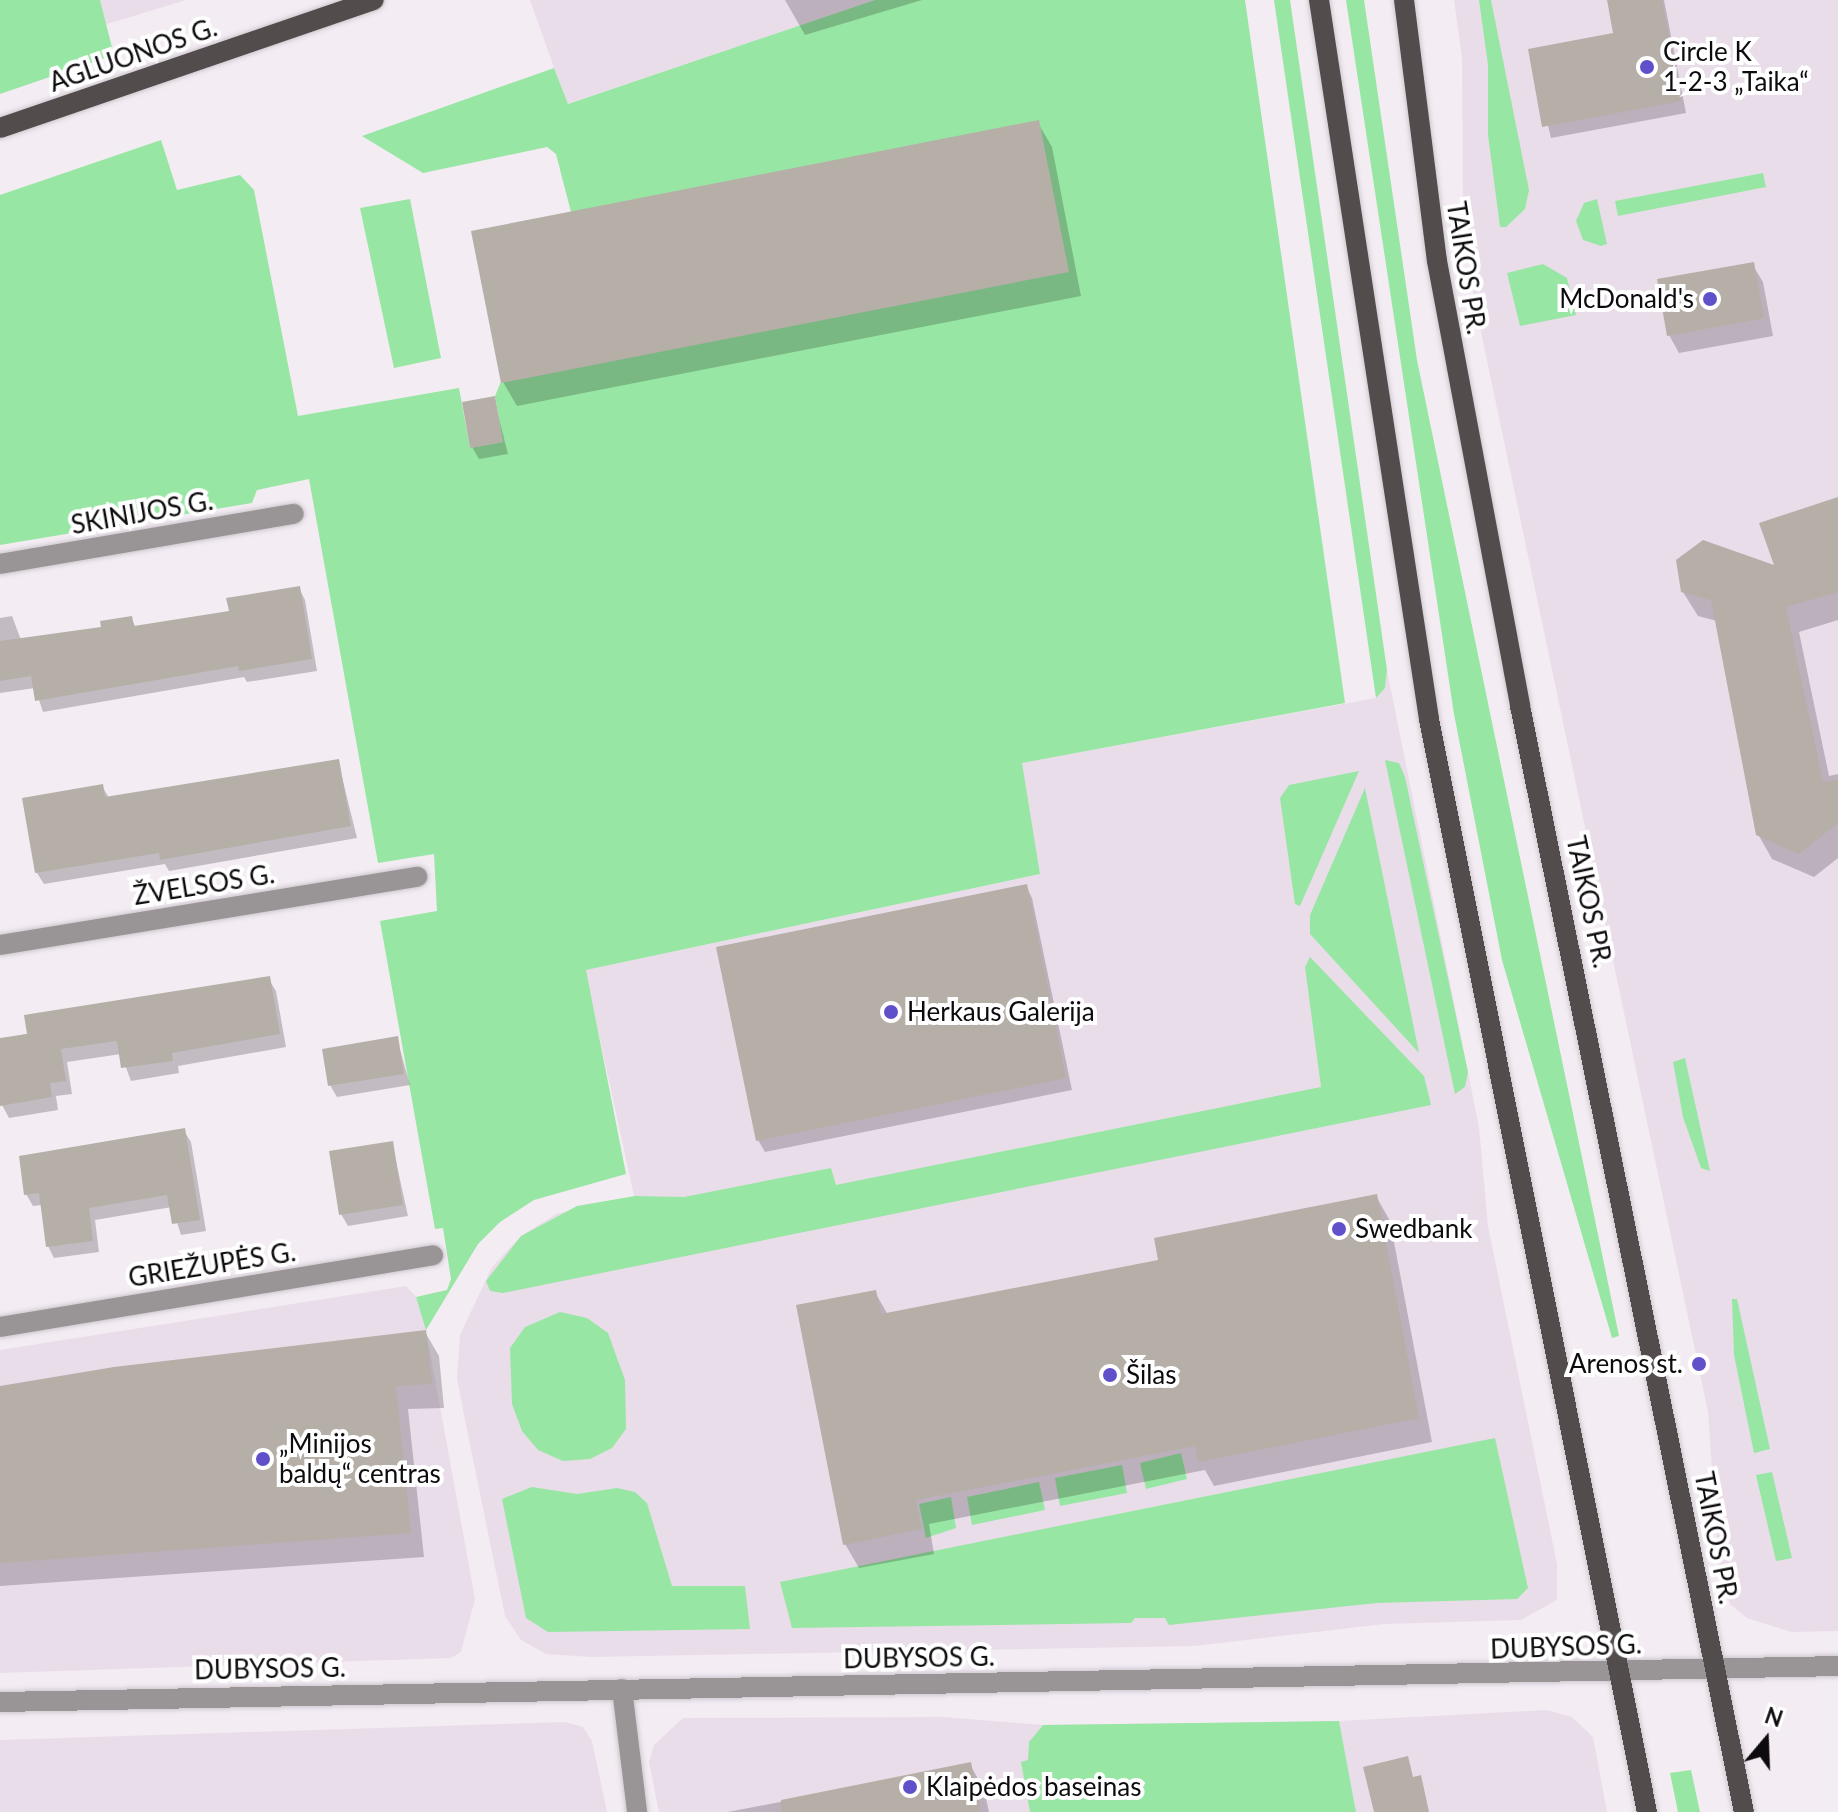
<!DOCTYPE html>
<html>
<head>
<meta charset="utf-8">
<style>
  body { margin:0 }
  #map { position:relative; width:1838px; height:1812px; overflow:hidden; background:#f3ecf3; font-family:Lato,sans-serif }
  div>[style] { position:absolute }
  .built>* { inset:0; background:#eaddea }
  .green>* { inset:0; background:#98e6a3 }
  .shadow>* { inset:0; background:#0003 }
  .building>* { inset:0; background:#b5afa8 }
  .roads { filter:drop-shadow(0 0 2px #cec8ce) drop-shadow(0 0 2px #cec8ce) }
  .minor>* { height:20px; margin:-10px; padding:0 10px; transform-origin:10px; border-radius:10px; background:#999495 }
  .major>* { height:20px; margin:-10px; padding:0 10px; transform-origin:10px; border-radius:10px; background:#534c4d }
  .dots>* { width:22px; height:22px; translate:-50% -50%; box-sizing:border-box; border:4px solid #fff; border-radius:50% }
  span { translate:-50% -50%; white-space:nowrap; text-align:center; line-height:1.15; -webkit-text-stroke:8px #fff; paint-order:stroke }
  .poi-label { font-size:26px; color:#0d0b0d }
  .left { translate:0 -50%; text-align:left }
  .right { translate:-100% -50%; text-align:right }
  .street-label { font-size:26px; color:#0d0b0d }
  .north { position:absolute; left:1726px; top:1700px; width:80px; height:80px; -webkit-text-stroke:6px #fff; paint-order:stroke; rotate:19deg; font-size:22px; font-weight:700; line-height:32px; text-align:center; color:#0d0b0d }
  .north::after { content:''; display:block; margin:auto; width:28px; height:36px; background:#0d0b0d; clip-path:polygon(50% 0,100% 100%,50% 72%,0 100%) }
</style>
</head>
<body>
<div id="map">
  <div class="built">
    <div style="clip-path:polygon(100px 0,186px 0,104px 25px)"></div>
    <div style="clip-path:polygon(530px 0,875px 0,567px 104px)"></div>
    <div style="clip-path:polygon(1454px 0,1838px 0,1838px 1631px,1791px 1632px,1747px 1618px,1731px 1605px,1720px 1583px,1708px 1412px,1474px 299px,1463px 206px,1462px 58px)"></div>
    <div style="clip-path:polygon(1387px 670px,1479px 1127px,1488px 1226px,1557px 1564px,1557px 1600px,1521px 1620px,1385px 1624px,1194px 1646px,592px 1657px,546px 1654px,521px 1640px,505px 1616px,465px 1420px,457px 1378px,460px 1335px,492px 1267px,521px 1236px,556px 1214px,634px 1196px,585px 970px,1040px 874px,1021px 763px,1376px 698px,1385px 688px)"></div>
    <div style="clip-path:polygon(406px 1286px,421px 1302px,475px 1599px,461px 1652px,451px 1658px,0 1673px,0 1350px)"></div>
    <div style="clip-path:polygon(1547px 1710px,1572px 1717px,1593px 1737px,1607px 1812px,659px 1812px,649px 1762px,654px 1745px,683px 1718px,943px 1717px,1043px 1725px,1339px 1721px)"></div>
    <div style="clip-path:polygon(565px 1722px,583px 1727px,592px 1741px,607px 1812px,0 1812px,0 1740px)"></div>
  </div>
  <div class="green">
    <div style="clip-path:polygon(0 0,100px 0,114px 55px,0 94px)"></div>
    <div style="clip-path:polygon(875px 0,1245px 0,1345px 703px,1022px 763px,1040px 874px,586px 970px,626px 1174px,534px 1200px,500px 1222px,478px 1244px,426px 1330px,416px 1297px,447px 1290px,451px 1279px,443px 1228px,435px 1229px,380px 921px,437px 911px,434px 854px,378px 863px,309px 479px,257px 490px,252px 503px,0 545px,0 195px,161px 140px,177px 190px,240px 175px,254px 190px,298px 416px,459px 388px,470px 448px,503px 442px,495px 396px,571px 212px,556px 154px,547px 147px,423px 173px,362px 136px,554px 68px,568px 104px)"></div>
    <div style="clip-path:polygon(1274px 0,1290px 0,1387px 670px,1385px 688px,1376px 698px)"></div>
    <div style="clip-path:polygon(1346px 0,1364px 0,1417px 360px,1619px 1336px,1612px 1338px,1502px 960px,1454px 714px)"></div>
    <div style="clip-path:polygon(1479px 0,1491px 0,1529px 190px,1525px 209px,1506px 227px,1500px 227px,1488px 135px,1488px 65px)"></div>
    <div style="clip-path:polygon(1763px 173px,1766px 187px,1618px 216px,1615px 201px)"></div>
    <div style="clip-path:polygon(410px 199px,441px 358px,394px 368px,360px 208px)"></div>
    <div style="clip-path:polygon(1597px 199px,1607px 244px,1601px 246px,1583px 240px,1576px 221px,1584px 203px)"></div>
    <div style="clip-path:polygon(1543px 264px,1567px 278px,1576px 315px,1520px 326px,1507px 273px)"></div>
    <div style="clip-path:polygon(1385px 760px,1399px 763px,1405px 777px,1468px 1072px,1465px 1087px,1455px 1094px)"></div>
    <div style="clip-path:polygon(1359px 771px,1300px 906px,1295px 904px,1280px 798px,1289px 785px)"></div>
    <div style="clip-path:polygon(1365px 788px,1419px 1053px,1310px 934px,1310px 915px)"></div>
    <div style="clip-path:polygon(1310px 957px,1424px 1076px,1431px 1105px,503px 1293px,490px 1291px,486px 1281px,521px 1236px,577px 1206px,635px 1196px,684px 1197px,831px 1168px,836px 1185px,1321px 1087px,1305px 967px)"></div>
    <div style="clip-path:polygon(1685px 1058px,1710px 1171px,1701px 1168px,1683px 1117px,1673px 1062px)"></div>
    <div style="clip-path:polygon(1732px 1299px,1737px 1299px,1770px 1449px,1754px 1453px,1734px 1355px)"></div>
    <div style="clip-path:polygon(560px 1312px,587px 1318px,608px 1333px,625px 1380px,626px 1429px,612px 1448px,590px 1459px,563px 1461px,538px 1450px,522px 1431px,512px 1404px,510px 1348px,525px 1327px)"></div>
    <div style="clip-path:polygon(1495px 1438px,1528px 1588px,1517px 1599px,1377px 1603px,1169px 1625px,1165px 1618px,1135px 1618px,1131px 1623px,792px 1628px,780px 1582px)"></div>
    <div style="clip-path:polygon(1181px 1453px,1187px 1479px,1146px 1489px,1140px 1463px)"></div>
    <div style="clip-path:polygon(1122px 1465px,1127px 1493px,1060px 1506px,1055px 1478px)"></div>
    <div style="clip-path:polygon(1772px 1472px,1792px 1558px,1776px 1561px,1756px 1475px)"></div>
    <div style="clip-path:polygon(1039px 1482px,1045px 1510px,972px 1525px,967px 1497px)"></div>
    <div style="clip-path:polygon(532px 1487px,577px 1494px,617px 1488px,635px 1492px,647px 1503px,672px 1586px,745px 1586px,750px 1629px,548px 1632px,526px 1618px,502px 1499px)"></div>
    <div style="clip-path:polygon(951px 1497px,956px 1528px,926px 1538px,919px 1504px)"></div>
    <div style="clip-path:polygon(1339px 1721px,1356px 1812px,1030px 1812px,1021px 1762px,1028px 1760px,1029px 1742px,1043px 1725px)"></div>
    <div style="clip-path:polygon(1691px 1770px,1700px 1812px,1678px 1812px,1670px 1773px)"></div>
  </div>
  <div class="shadow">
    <div style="clip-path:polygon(785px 0,922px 0,805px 35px)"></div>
    <div style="clip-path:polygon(1609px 0,1664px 0,1686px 113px,1551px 138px,1530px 51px,1616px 35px)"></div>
    <div style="clip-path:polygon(1038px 123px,1052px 147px,1081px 296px,517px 406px,503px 382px)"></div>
    <div style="clip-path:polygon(1752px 264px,1763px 282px,1773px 336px,1679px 353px,1669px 335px)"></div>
    <div style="clip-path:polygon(494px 399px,508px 454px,479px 459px,472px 447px)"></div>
    <div style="clip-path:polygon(1838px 499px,1838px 620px,1799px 632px,1829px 776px,1838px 774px,1838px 858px,1814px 877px,1772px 859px,1758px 834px,1717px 621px,1698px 616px,1683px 592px,1777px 568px)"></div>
    <div style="clip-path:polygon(299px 588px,305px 600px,317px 671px,247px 682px,244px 677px,43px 712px,35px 688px,0 693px,0 618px,12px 616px,21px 640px,103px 629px,131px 618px,136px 628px,231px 613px)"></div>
    <div style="clip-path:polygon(338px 761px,357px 838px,169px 871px,165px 864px,44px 884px,37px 873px,25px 799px,102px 786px,109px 798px)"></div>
    <div style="clip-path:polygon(1026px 886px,1032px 898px,1072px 1090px,765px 1152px,758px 1140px)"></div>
    <div style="clip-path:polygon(268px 978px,276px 991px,286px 1047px,178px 1066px,179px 1073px,131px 1081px,121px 1054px,67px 1062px,72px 1094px,56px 1096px,58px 1110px,9px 1118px,2px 1105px,0 1040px)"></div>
    <div style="clip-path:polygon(397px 1039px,410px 1085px,337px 1097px,330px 1085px)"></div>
    <div style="clip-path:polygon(184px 1131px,191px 1142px,206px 1231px,181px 1235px,172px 1207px,95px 1220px,99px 1252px,54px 1258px,48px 1246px,42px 1205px,33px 1206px,26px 1194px)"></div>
    <div style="clip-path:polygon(392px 1143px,408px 1216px,348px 1226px,341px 1214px)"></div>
    <div style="clip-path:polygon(1376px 1196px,1390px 1221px,1432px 1442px,1214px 1486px,1205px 1470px,929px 1524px,934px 1554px,859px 1568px,845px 1544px,875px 1292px,888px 1315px,1160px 1262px)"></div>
    <div style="clip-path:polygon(425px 1332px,439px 1356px,444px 1408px,408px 1409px,424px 1557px,0 1586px,0 1388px)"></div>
    <div style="clip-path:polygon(970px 1765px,984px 1789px,989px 1812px,728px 1812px)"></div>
  </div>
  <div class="building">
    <div style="clip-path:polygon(1607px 0,1662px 0,1681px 101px,1542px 127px,1528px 49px,1613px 33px)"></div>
    <div style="clip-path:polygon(1039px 120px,1069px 272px,501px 383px,471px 231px)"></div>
    <div style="clip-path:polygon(1754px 262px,1764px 318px,1667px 336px,1657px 279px)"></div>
    <div style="clip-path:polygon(495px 396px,503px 442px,470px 448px,462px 402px)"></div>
    <div style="clip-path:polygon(1838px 497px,1838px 592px,1786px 607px,1823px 782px,1838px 780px,1838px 823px,1799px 854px,1756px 835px,1711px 600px,1681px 592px,1676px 560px,1703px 540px,1774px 565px,1759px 523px)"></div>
    <div style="clip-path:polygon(300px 586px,312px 659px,239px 671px,238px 666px,35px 701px,31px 676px,0 681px,0 641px,101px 627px,100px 621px,132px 616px,134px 626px,229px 611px,226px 598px)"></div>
    <div style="clip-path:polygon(339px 759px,351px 826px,160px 860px,159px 853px,35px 873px,22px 798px,103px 784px,105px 797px)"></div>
    <div style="clip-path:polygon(1027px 884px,1066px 1078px,756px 1141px,716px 947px)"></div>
    <div style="clip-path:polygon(270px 976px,280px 1034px,172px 1053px,173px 1061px,121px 1068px,117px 1041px,61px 1049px,66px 1081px,50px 1083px,52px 1097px,0 1106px,0 1038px,27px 1034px,24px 1015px)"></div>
    <div style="clip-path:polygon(398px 1036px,404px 1074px,328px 1086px,322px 1049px)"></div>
    <div style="clip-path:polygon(185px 1128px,200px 1220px,172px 1224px,167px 1195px,89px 1208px,93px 1241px,46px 1247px,39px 1193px,24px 1195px,19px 1156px)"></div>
    <div style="clip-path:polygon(393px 1141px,403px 1205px,339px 1215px,329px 1151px)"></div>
    <div style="clip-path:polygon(1377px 1194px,1419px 1418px,1198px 1462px,1195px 1446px,916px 1500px,922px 1529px,843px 1545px,796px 1305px,876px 1290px,881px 1314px,1158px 1260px,1154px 1238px)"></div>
    <div style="clip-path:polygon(426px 1330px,432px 1384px,396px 1386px,411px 1533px,0 1563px,0 1386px,114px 1367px)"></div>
    <div style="clip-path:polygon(1408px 1756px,1413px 1777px,1421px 1775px,1429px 1812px,1374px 1812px,1363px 1767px)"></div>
    <div style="clip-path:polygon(971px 1762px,981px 1812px,782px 1812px,781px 1800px)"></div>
  </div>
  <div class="roads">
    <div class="minor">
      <div style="left:0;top:564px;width:298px;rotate:-9.7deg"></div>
      <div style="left:0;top:945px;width:423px;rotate:-9.3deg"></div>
      <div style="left:0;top:1327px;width:439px;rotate:-9.4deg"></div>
      <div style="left:622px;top:1689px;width:124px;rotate:83deg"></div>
      <div style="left:0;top:1702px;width:1838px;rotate:-1.12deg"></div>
    </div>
    <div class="major">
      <div style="left:1319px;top:0;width:727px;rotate:81.3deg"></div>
      <div style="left:1429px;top:719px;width:1115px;rotate:78.72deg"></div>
      <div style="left:1404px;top:0;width:263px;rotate:82.8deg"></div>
      <div style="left:1437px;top:261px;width:453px;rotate:79.4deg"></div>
      <div style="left:1520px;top:706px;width:1128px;rotate:78.55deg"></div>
      <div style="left:0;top:128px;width:395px;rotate:-18.9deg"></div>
    </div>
  </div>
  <div class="dots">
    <div style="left:1647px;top:67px;background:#6050c9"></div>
    <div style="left:1710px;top:299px;background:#6050c9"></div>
    <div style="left:891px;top:1012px;background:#6050c9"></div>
    <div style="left:1339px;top:1229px;background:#6050c9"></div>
    <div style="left:1699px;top:1364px;background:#6050c9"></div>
    <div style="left:1110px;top:1375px;background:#6050c9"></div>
    <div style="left:263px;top:1459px;background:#6050c9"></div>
    <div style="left:910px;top:1787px;background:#6050c9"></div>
  </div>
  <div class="poi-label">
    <span class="left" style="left:1663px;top:67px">Circle K<br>1-2-3 „Taika“</span>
    <span class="right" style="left:1694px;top:299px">McDonald's</span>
    <span class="left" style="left:907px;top:1012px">Herkaus Galerija</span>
    <span class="left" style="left:1355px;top:1229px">Swedbank</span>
    <span class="right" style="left:1683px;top:1364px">Arenos st.</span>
    <span class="left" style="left:1126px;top:1375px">Šilas</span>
    <span class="left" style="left:279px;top:1459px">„Minijos<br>baldų“ centras</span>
    <span class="left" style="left:926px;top:1787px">Klaipėdos baseinas</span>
  </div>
  <div class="street-label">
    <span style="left:133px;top:55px;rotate:-19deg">AGLUONOS G.</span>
    <span style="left:1466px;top:268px;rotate:81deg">TAIKOS PR.</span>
    <span style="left:142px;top:513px;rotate:-10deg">SKINIJOS G.</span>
    <span style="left:204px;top:885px;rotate:-9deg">ŽVELSOS G.</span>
    <span style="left:1589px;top:902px;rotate:78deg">TAIKOS PR.</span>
    <span style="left:212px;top:1265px;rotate:-9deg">GRIEŽUPĖS G.</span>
    <span style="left:1716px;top:1538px;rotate:79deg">TAIKOS PR.</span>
    <span style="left:1566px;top:1647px;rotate:-2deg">DUBYSOS G.</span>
    <span style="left:919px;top:1658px;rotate:-1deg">DUBYSOS G.</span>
    <span style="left:270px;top:1669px;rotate:-1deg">DUBYSOS G.</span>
  </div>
  <div class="north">N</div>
</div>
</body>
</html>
